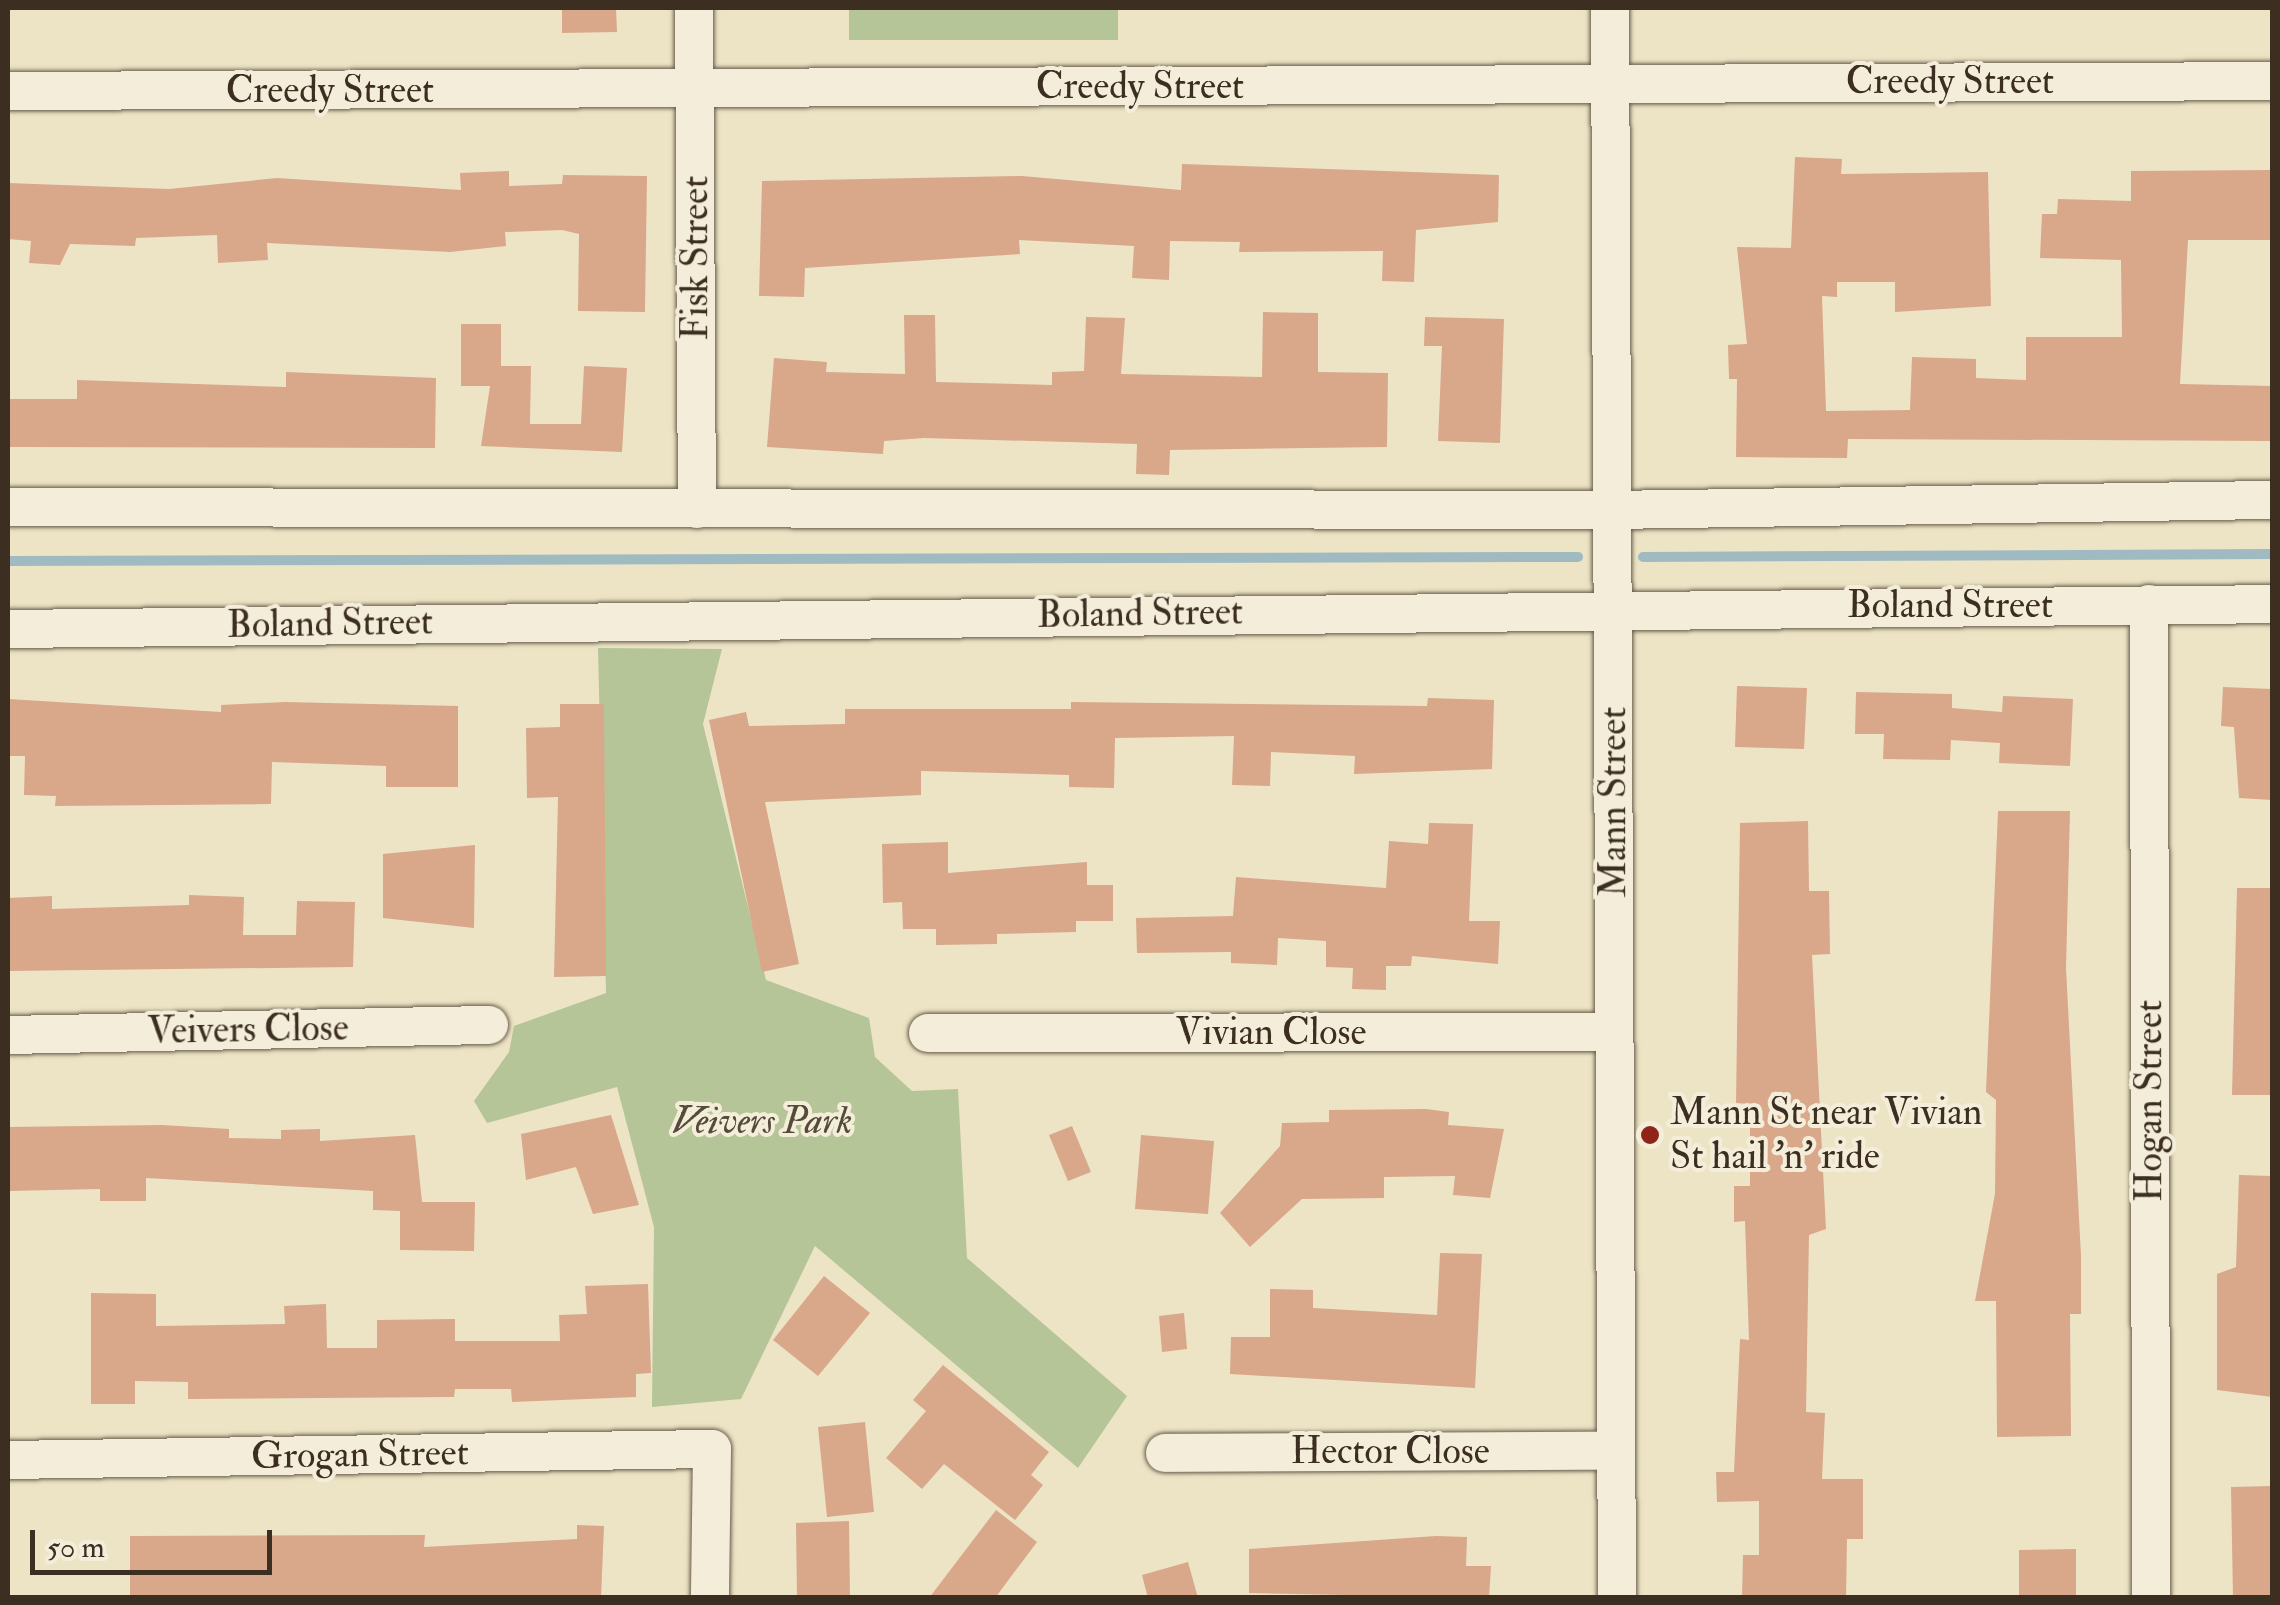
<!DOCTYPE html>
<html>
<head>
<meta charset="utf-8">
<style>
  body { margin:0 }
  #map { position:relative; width:2280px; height:1605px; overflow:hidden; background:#ede4c6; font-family:"IM FELL Double Pica",serif }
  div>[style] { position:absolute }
  .green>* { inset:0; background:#b5c597 }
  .stream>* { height:10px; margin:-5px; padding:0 5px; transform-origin:5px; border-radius:5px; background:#9fbbc1 }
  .building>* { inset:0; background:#d9a789 }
  .roads { filter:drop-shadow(0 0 2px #685c4a) drop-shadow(0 0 2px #685c4a) }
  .street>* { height:38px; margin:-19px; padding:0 19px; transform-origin:19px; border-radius:19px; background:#f3edda }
  .dots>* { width:28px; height:28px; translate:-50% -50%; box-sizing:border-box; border:5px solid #f3edda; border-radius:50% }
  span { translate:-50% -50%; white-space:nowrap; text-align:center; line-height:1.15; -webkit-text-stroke:8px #f3edda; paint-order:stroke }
  .street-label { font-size:38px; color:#3c2e21 }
  .poi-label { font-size:38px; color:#3c2e21 }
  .left { translate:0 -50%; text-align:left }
  .park-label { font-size:38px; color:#544c39; font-style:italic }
  .frame { position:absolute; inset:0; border:10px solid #3c2e21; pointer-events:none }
  .scale { position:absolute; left:30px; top:1530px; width:242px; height:45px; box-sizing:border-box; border:5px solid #3c2e21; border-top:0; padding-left:12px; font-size:30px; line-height:35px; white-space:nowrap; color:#3c2e21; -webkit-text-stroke:8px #f3edda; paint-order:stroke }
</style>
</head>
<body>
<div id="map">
  <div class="green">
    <div style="clip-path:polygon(849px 8px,1118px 8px,1118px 40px,849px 40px)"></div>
    <div style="clip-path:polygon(598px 648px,722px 649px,703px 724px,766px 980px,869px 1018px,875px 1057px,912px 1091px,958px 1089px,967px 1258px,1127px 1396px,1078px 1468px,815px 1246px,741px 1399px,652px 1407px,654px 1227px,617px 1087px,487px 1123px,474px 1101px,509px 1052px,514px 1026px,606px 993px)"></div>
  </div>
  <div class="stream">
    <div style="left:1643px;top:557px;width:629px;rotate:-0.27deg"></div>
    <div style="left:8px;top:561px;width:1570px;rotate:-0.15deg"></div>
  </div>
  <div class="building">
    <div style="clip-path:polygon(562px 8px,616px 8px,617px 32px,562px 33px)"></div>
    <div style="clip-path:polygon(1795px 157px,1842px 159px,1841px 174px,1988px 172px,1991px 306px,1895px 312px,1895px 282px,1837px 282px,1837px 297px,1822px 296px,1826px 411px,1910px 410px,1912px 357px,1976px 359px,1976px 378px,2026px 380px,2026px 337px,2122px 337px,2121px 260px,2040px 258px,2042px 214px,2057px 214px,2058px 199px,2131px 201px,2131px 171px,2272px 170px,2272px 240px,2188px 240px,2180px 384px,2272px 386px,2272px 441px,1848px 439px,1847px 458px,1736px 457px,1737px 379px,1729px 379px,1728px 345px,1747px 344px,1737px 247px,1791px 248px)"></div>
    <div style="clip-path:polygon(1182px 164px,1499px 175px,1498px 222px,1416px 230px,1414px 282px,1382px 281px,1383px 251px,1239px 252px,1240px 242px,1170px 241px,1169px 280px,1132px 278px,1134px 246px,1019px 240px,1020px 254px,805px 268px,804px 297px,759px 296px,762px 181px,1022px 176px,1181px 190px)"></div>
    <div style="clip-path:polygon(509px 171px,509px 186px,562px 184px,563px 175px,647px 176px,645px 312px,578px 311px,579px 234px,562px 230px,505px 232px,506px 246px,450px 252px,267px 243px,268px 260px,218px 263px,217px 235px,136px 238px,135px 246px,70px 244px,60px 265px,29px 263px,31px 241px,8px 239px,8px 183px,169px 189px,277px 178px,461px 190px,460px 173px)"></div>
    <div style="clip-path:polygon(1263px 312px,1318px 313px,1318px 372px,1388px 373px,1387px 447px,1170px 450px,1169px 475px,1136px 474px,1137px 444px,924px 438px,884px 441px,883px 454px,767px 447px,774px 358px,827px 362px,826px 372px,905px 374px,904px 315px,935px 315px,936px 382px,1052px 385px,1052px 372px,1084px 371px,1086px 317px,1125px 318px,1121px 374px,1262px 377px)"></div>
    <div style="clip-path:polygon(1425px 317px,1504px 319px,1500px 443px,1438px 441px,1442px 346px,1424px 346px)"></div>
    <div style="clip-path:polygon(461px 324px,501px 324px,501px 366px,531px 366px,530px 424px,581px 424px,584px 366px,627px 368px,622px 452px,481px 446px,490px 386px,461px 386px)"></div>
    <div style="clip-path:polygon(286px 372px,436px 378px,435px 448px,8px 447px,8px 399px,77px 399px,77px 380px,286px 387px)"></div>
    <div style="clip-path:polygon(1737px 686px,1807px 688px,1804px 749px,1735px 747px)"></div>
    <div style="clip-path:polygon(2223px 687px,2272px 689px,2272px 800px,2239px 798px,2234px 727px,2221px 726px)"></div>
    <div style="clip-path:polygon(1856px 692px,1952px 694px,1952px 708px,2002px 712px,2003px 696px,2073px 699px,2070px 766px,1999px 763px,2000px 743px,1951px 740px,1950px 760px,1883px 759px,1884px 734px,1855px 734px)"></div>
    <div style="clip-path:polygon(1428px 698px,1494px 700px,1492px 769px,1354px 774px,1355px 756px,1271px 752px,1270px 786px,1232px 785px,1234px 736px,1115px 738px,1114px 788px,1069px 787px,1069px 775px,921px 771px,921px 795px,765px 802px,799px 964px,762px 972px,709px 720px,746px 712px,749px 726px,845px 724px,845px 709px,1071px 709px,1071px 702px,1427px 706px)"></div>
    <div style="clip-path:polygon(8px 699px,221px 712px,221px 705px,285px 702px,458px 706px,458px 787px,386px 787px,386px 766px,272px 762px,271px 804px,55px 806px,56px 796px,24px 795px,25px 756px,8px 756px)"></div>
    <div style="clip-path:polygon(560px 704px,604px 704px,606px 976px,554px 977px,558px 797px,527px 798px,526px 728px,560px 727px)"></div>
    <div style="clip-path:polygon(1998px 811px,2070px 811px,2066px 968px,2081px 1256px,2081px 1314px,2070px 1314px,2071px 1436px,1997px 1437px,1996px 1301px,1975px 1301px,1995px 1194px,1996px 1100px,1986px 1092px)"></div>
    <div style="clip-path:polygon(1808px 821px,1809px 891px,1829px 891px,1830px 954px,1812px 955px,1826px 1229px,1809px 1235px,1806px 1412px,1825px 1413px,1822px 1479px,1863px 1479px,1863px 1539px,1847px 1539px,1846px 1598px,1742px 1598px,1743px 1555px,1759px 1555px,1759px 1501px,1717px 1502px,1716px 1472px,1734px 1472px,1740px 1339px,1749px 1340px,1745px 1221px,1734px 1222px,1734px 1186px,1750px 1186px,1750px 1104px,1736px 1103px,1740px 823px)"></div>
    <div style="clip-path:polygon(1429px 823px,1473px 824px,1469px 921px,1500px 921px,1498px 964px,1412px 956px,1411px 966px,1386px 966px,1386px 990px,1352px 989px,1353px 968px,1326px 967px,1326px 941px,1278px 938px,1277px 965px,1231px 963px,1231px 952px,1137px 953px,1136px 918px,1233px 916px,1236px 877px,1386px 888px,1389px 841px,1428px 844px)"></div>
    <div style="clip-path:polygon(948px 842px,948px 873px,1087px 862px,1087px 885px,1113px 885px,1113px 921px,1076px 921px,1076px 932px,997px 934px,997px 944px,936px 945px,936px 929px,903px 929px,902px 902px,883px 903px,882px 844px)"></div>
    <div style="clip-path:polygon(475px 845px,474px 928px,383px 918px,383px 854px)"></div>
    <div style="clip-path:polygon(2237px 888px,2272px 888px,2272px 1095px,2232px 1095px)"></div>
    <div style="clip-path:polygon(189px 895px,244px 897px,243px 935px,296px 935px,297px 901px,355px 902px,353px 967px,8px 971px,8px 898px,52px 896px,52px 909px,189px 905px)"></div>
    <div style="clip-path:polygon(1426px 1109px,1449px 1112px,1448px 1125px,1504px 1129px,1490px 1198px,1453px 1195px,1455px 1176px,1384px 1177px,1384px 1198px,1302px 1199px,1250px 1247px,1220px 1213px,1280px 1146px,1282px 1123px,1329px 1122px,1329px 1110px)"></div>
    <div style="clip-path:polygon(611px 1115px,639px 1205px,593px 1214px,576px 1167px,526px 1180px,521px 1134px)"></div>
    <div style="clip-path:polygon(162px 1125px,229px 1129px,229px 1138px,281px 1139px,281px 1130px,320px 1129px,320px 1141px,415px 1135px,422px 1202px,475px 1202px,474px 1251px,400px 1250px,400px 1211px,373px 1210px,373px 1191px,146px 1178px,146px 1201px,100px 1201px,100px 1189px,8px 1191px,8px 1127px)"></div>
    <div style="clip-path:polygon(1072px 1126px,1091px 1172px,1068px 1181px,1049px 1135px)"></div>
    <div style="clip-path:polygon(1141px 1135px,1214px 1141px,1208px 1214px,1135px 1209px)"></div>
    <div style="clip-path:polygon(2239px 1175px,2272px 1176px,2272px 1397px,2217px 1390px,2217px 1274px,2236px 1267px)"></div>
    <div style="clip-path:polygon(1440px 1253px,1482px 1254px,1475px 1388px,1230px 1374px,1231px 1337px,1270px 1337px,1270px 1289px,1313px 1290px,1313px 1308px,1437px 1315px)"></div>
    <div style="clip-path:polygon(824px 1276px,870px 1313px,818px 1376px,773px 1340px)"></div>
    <div style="clip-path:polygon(648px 1284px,651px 1373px,636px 1374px,636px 1397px,512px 1402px,511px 1389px,455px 1389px,454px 1397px,188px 1399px,188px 1382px,135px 1381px,135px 1404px,91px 1404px,91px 1293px,156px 1294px,156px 1326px,285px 1324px,284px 1306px,326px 1304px,327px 1348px,377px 1348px,377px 1320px,455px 1319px,455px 1341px,560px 1341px,559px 1315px,587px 1314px,585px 1286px)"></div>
    <div style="clip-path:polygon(1184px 1313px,1187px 1349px,1162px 1352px,1159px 1316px)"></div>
    <div style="clip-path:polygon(943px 1365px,1049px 1452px,1031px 1475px,1043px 1485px,1015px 1520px,944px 1464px,922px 1489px,886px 1458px,926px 1411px,913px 1400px)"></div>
    <div style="clip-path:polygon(865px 1422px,874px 1512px,827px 1517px,818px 1427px)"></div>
    <div style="clip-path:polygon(2272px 1486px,2272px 1598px,2233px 1598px,2231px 1487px)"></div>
    <div style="clip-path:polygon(996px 1510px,1037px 1542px,995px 1598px,929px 1598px)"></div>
    <div style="clip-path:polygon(849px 1521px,850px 1598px,797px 1598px,796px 1523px)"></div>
    <div style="clip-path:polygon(577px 1525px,604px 1526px,601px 1598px,130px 1598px,130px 1536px,425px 1535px,424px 1547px,577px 1539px)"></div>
    <div style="clip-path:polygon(1436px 1536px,1467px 1537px,1466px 1566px,1491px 1566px,1489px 1598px,1249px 1593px,1249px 1549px)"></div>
    <div style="clip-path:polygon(2076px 1549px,2076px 1598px,2019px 1598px,2019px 1550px)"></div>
    <div style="clip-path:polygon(1188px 1562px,1198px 1598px,1148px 1598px,1142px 1575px)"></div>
  </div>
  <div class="roads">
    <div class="street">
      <div style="left:694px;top:8px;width:501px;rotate:89.66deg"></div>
      <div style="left:1610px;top:8px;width:1590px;rotate:89.75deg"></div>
      <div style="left:8px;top:91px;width:2264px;rotate:-0.25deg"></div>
      <div style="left:8px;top:507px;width:1602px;rotate:0.11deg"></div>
      <div style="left:1610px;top:510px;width:662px;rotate:-0.87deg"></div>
      <div style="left:2149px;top:604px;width:994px;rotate:89.88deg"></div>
      <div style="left:8px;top:629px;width:2264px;rotate:-0.63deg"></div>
      <div style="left:928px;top:1033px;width:686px;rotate:-0.08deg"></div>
      <div style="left:8px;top:1035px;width:481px;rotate:-1.2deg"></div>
      <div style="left:1165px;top:1453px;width:449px;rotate:-0.3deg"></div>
      <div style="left:8px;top:1460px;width:704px;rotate:-0.9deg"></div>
      <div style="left:712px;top:1449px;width:149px;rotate:90.8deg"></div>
    </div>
  </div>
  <div class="dots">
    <div style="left:1650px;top:1135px;background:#8f2418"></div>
  </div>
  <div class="street-label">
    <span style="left:1950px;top:82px">Creedy Street</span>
    <span style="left:1140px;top:87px">Creedy Street</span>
    <span style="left:330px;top:91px">Creedy Street</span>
    <span style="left:696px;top:258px;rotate:-90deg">Fisk Street</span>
    <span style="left:1950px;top:606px">Boland Street</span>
    <span style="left:1140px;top:614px;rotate:-1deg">Boland Street</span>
    <span style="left:330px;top:624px;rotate:-1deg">Boland Street</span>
    <span style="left:1614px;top:802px;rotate:-90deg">Mann Street</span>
    <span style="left:248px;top:1030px;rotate:-1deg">Veivers Close</span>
    <span style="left:1271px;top:1033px">Vivian Close</span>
    <span style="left:2150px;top:1101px;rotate:-90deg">Hogan Street</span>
    <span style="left:1390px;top:1452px">Hector Close</span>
    <span style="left:360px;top:1455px;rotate:-1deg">Grogan Street</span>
  </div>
  <div class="poi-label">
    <span class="left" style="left:1670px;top:1135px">Mann St near Vivian<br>St hail 'n' ride</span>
  </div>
  <div class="park-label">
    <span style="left:762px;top:1122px">Veivers Park</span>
  </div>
  <div class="frame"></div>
  <div class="scale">50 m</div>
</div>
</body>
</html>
